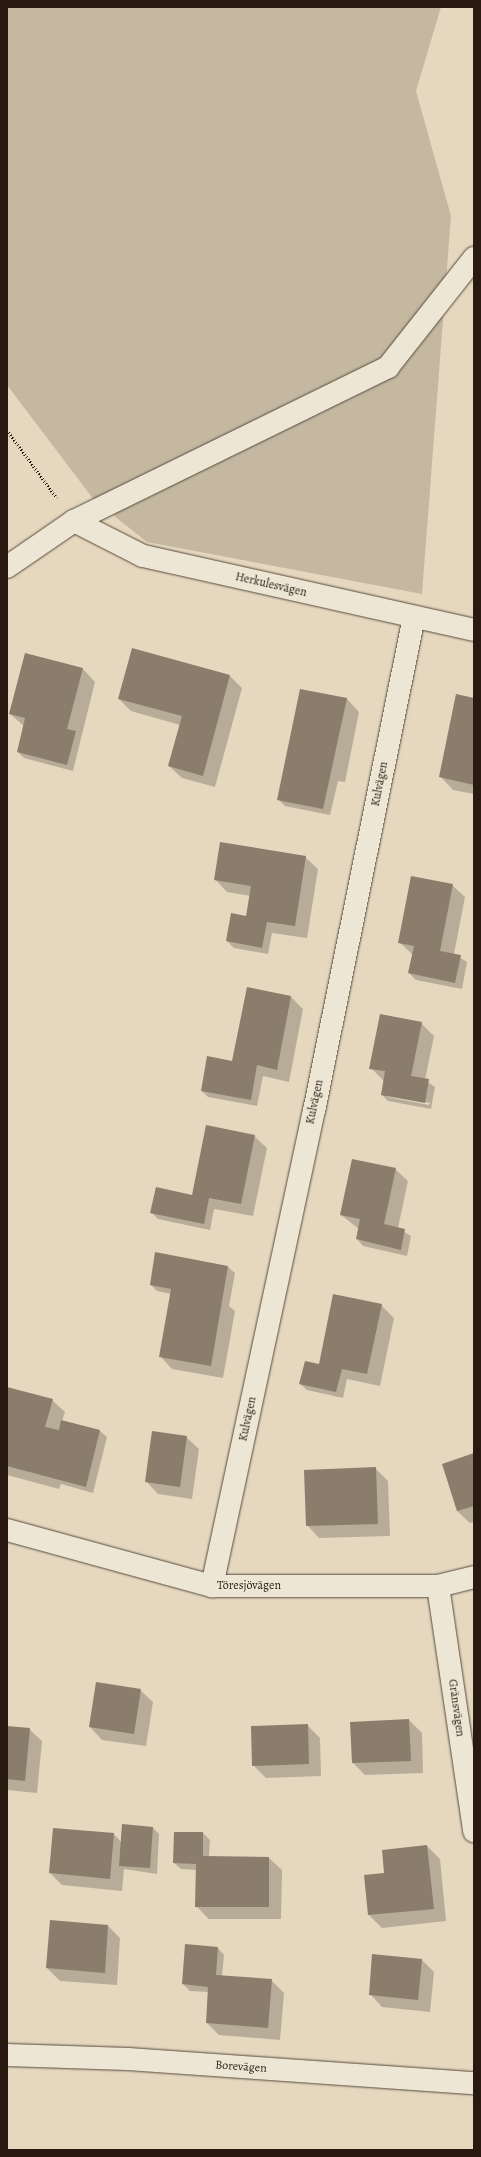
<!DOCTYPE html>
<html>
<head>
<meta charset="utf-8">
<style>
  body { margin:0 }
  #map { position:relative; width:481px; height:2157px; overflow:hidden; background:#e5d8bf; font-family:Alegreya,serif }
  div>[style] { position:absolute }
  .green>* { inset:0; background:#c5b8a1 }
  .shadow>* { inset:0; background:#0003 }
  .building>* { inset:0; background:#8a7d6b }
  .path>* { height:2.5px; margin-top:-1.25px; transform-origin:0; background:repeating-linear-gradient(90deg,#281a11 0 1px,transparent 0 3px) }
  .roads { filter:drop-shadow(0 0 1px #574a3c) drop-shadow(0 0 1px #574a3c) }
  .minor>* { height:22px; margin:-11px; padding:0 11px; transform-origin:11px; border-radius:11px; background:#eee6d5 }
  span { translate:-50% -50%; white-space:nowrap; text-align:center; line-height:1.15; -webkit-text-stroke:3px #eee6d5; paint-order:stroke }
  .street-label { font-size:12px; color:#281a11 }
  .frame { position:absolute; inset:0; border:8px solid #281a11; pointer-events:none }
</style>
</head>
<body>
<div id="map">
  <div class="green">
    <div style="clip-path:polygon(7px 7px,441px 7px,416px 91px,451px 216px,422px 594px,147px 542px,94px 500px,7px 385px)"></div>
  </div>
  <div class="shadow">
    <div style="clip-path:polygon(83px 669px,95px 682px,73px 771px,24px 758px,18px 752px,24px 726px,10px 714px)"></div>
    <div style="clip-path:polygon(230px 676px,242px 688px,215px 787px,182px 778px,169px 766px,180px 725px,131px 711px,119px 699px)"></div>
    <div style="clip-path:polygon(301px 690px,347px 699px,359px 712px,345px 782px,338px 781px,330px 815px,285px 806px,278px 799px)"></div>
    <div style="clip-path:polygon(474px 699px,474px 794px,453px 790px,441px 777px)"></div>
    <div style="clip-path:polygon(305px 857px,318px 869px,307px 938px,272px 933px,268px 954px,234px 948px,227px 941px,247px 918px,251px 896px,227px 892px,215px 879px)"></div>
    <div style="clip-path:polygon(452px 885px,465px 897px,454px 954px,467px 962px,462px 989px,416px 980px,409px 973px,413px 955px,399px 942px)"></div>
    <div style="clip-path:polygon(248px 988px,291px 997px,303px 1009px,289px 1082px,263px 1076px,257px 1106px,208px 1097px,202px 1091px,233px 1062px)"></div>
    <div style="clip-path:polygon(evenodd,421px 1023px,434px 1036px,425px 1080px,435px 1087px,431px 1109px,388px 1101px,382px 1095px,384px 1081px,371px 1068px,421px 1023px,388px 1095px,430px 1103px,429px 1105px,388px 1097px,388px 1095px)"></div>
    <div style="clip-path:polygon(254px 1136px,267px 1148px,253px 1216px,214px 1209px,210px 1230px,158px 1219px,152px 1213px,193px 1195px)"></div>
    <div style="clip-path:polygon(395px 1169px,408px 1181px,398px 1228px,411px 1236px,407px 1256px,363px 1246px,357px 1239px,359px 1229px,341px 1215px)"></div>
    <div style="clip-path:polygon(156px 1254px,228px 1267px,235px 1273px,229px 1306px,235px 1311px,223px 1378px,172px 1369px,160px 1356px,171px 1294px,157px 1291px,151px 1285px)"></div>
    <div style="clip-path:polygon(381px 1305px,394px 1318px,380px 1386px,347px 1379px,343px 1398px,307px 1390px,300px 1384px)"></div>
    <div style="clip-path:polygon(7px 1388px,52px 1400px,65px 1412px,62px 1421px,100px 1431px,107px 1437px,93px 1493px,61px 1484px,59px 1489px,7px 1475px)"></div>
    <div style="clip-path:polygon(186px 1437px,199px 1449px,192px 1499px,158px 1494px,146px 1481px)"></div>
    <div style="clip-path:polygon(474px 1454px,474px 1522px,470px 1523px,457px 1511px,443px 1465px)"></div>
    <div style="clip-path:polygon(375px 1468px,388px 1481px,390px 1536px,319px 1538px,307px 1525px)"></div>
    <div style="clip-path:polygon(140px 1690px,153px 1702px,146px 1746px,102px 1740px,90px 1727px)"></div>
    <div style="clip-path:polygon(409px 1720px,422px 1733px,423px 1773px,365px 1775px,353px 1763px)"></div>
    <div style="clip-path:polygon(307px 1725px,320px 1738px,321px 1776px,266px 1778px,253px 1765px)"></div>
    <div style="clip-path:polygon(7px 1727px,29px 1729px,42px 1741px,37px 1793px,7px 1790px)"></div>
    <div style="clip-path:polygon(153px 1828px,159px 1834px,157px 1874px,124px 1869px,122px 1891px,62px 1885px,50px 1873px,114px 1834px,122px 1843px)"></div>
    <div style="clip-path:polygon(203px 1833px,210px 1840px,209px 1857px,269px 1858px,282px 1870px,281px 1919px,209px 1919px,196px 1906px,197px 1870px,181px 1869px,174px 1863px)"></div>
    <div style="clip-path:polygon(427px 1846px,440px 1859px,446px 1921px,382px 1928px,369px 1915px,365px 1876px,385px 1874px)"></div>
    <div style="clip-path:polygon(108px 1926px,120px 1938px,117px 1985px,60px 1981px,47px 1968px)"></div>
    <div style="clip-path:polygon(218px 1948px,224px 1955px,222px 1976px,271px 1980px,284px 1993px,280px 2040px,219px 2035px,207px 2023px,209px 1992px,190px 1991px,183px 1984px)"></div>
    <div style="clip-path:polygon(422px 1960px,434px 1972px,430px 2012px,382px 2007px,370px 1994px)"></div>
  </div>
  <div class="building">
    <div style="clip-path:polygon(132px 648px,230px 675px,203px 776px,168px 766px,182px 716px,118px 699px)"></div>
    <div style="clip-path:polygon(25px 653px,83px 668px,67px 729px,76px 731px,67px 765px,17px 752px,25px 718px,9px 714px)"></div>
    <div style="clip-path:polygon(300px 689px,347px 698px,323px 809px,277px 800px)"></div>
    <div style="clip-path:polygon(456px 694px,474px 698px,474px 785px,439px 777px)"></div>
    <div style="clip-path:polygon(220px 842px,306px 856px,295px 926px,267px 922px,262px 948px,226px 941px,231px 913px,246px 916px,251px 886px,214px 880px)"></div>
    <div style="clip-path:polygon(411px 876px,453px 884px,440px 951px,461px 955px,455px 983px,408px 973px,414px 946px,398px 943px)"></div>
    <div style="clip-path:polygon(247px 987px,291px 996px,277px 1070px,257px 1065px,251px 1100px,201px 1091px,207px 1056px,232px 1061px)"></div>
    <div style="clip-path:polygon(380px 1014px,422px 1022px,411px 1076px,429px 1079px,425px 1103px,381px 1095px,385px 1071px,369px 1069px)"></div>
    <div style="clip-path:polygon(206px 1125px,255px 1135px,241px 1204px,209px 1198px,204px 1224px,150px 1213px,156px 1187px,192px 1195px)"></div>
    <div style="clip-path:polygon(352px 1159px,396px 1168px,384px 1224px,405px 1229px,401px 1250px,356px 1239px,360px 1219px,340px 1215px)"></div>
    <div style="clip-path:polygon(155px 1252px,228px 1266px,211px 1366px,159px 1357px,171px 1289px,150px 1285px)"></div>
    <div style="clip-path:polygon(333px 1294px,382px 1304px,367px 1374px,342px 1369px,336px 1392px,299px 1384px,305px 1361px,319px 1364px)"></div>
    <div style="clip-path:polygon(7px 1387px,53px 1399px,45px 1427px,59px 1430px,61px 1420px,100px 1430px,86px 1487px,7px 1466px)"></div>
    <div style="clip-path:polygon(152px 1431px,187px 1436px,180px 1487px,145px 1482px)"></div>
    <div style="clip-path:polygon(474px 1453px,474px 1506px,457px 1511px,442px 1464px)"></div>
    <div style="clip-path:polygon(376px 1467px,378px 1524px,306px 1526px,304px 1470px)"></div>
    <div style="clip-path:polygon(96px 1682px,141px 1689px,134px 1734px,89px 1727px)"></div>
    <div style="clip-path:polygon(409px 1719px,411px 1761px,352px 1763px,350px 1722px)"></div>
    <div style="clip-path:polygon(308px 1724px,309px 1764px,252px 1766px,251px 1726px)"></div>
    <div style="clip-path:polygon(7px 1726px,30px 1728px,25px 1781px,7px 1779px)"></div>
    <div style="clip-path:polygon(122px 1824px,153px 1827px,150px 1868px,119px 1866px)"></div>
    <div style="clip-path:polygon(53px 1828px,114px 1833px,110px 1879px,49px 1873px)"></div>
    <div style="clip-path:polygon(174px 1832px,203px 1832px,203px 1856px,269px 1857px,269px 1907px,195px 1907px,196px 1864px,173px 1863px)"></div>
    <div style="clip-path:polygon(427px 1845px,434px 1909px,368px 1915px,364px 1875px,384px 1873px,382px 1850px)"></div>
    <div style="clip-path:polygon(50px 1920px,108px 1925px,105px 1973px,46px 1968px)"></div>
    <div style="clip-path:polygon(185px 1944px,218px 1947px,216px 1975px,272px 1979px,268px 2028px,206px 2023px,208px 1987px,182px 1984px)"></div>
    <div style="clip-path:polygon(372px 1954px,422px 1959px,418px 2000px,369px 1995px)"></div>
  </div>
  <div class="path">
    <div style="left:7px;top:430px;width:84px;rotate:53.7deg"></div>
  </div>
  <div class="roads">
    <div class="minor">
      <div style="left:74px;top:521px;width:77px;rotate:26.9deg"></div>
      <div style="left:143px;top:556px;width:339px;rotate:12.6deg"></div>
      <div style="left:7px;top:567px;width:81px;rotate:-34.5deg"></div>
      <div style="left:74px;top:521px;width:350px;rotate:-26.1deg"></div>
      <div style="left:388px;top:367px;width:139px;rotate:-51.7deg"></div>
      <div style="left:7px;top:1530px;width:213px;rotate:15.3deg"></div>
      <div style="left:212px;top:1586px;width:226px"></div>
      <div style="left:438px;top:1586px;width:37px;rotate:-14deg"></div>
      <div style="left:212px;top:1586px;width:486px;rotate:-77.9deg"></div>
      <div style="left:314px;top:1111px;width:504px;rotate:-78.56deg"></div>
      <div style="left:438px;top:1586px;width:248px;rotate:81.6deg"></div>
      <div style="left:7px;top:2055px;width:121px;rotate:1.9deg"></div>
      <div style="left:128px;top:2059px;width:347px;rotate:4deg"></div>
    </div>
  </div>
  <div class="street-label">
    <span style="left:271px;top:585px;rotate:13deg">Herkulesvägen</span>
    <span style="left:380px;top:784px;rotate:-79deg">Kulvägen</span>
    <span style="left:315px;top:1102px;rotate:-78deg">Kulvägen</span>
    <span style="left:248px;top:1419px;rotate:-78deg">Kulvägen</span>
    <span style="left:249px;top:1586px">Töresjövägen</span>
    <span style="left:456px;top:1708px;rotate:82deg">Gränsvägen</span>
    <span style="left:241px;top:2067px;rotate:4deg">Borevägen</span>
  </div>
  <div class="frame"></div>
</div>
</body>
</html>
